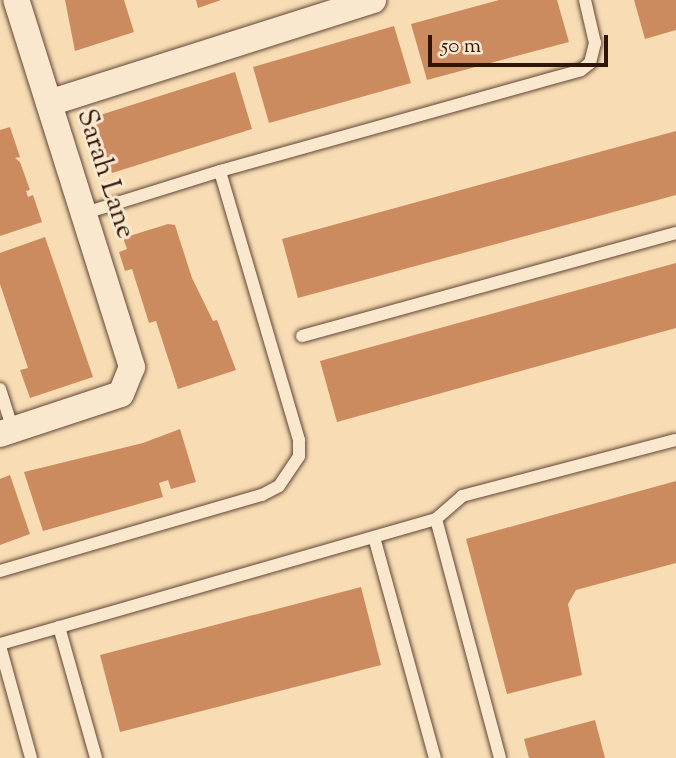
<!DOCTYPE html>
<html>
<head>
<meta charset="utf-8">
<style>
  body { margin:0 }
  #map { position:relative; width:676px; height:758px; overflow:hidden; background:#f7dcb4; font-family:"Sorts Mill Goudy",serif }
  div>[style] { position:absolute }
  .building>* { inset:0; background:#cc8a5f }
  .roads { filter:drop-shadow(0 0 2px #614634) drop-shadow(0 0 2px #614634) }
  .service>* { height:12px; margin:-6px; padding:0 6px; transform-origin:6px; border-radius:6px; background:#fae8ce }
  .minor>* { height:26px; margin:-13px; padding:0 13px; transform-origin:13px; border-radius:13px; background:#fae8ce }
  span { translate:-50% -50%; white-space:nowrap; text-align:center; line-height:1.15; -webkit-text-stroke:6px #fae8ce; paint-order:stroke }
  .street-label { font-size:28px; color:#2f1409 }
  .scale { position:absolute; left:428px; top:35px; width:180px; height:32px; box-sizing:border-box; border:4px solid #2f1409; border-top:0; padding-left:9px; font-size:21px; line-height:24px; white-space:nowrap; color:#2f1409; -webkit-text-stroke:5px #fae8ce; paint-order:stroke }
</style>
</head>
<body>
<div id="map">
  <div class="building">
    <div style="clip-path:polygon(65px 0,124px 0,134px 32px,75px 51px)"></div>
    <div style="clip-path:polygon(196px 0,221px 0,198px 8px)"></div>
    <div style="clip-path:polygon(499px 0,557px 0,569px 42px,427px 80px,411px 24px)"></div>
    <div style="clip-path:polygon(634px 0,676px 0,676px 30px,645px 39px)"></div>
    <div style="clip-path:polygon(394px 26px,411px 83px,269px 123px,253px 67px)"></div>
    <div style="clip-path:polygon(235px 72px,252px 129px,112px 173px,94px 117px)"></div>
    <div style="clip-path:polygon(10px 127px,20px 157px,15px 158px,20px 162px,30px 190px,26px 191px,28px 197px,33px 195px,42px 222px,0 236px,0 130px)"></div>
    <div style="clip-path:polygon(676px 131px,676px 195px,298px 298px,282px 239px)"></div>
    <div style="clip-path:polygon(168px 224px,175px 225px,192px 278px,213px 321px,217px 320px,236px 370px,178px 389px,156px 321px,149px 323px,132px 269px,125px 271px,119px 252px,127px 249px,123px 238px)"></div>
    <div style="clip-path:polygon(45px 237px,93px 377px,30px 398px,20px 370px,28px 368px,0 284px,0 253px)"></div>
    <div style="clip-path:polygon(676px 263px,676px 328px,337px 422px,320px 361px)"></div>
    <div style="clip-path:polygon(180px 429px,196px 482px,171px 489px,168px 480px,159px 483px,163px 497px,43px 531px,24px 472px,143px 443px)"></div>
    <div style="clip-path:polygon(10px 475px,30px 534px,0 545px,0 479px)"></div>
    <div style="clip-path:polygon(676px 481px,676px 563px,576px 590px,568px 604px,582px 675px,507px 694px,466px 539px)"></div>
    <div style="clip-path:polygon(361px 587px,381px 665px,120px 732px,100px 655px)"></div>
    <div style="clip-path:polygon(595px 720px,605px 758px,529px 758px,524px 739px)"></div>
  </div>
  <div class="roads">
    <div class="service">
      <div style="left:220px;top:171px;width:375px;rotate:-15.6deg"></div>
      <div style="left:581px;top:70px;width:11px;rotate:-38deg"></div>
      <div style="left:590px;top:63px;width:21px;rotate:-76deg"></div>
      <div style="left:595px;top:43px;width:44px;rotate:-103.1deg"></div>
      <div style="left:302px;top:336px;width:388px;rotate:-15.4deg"></div>
      <div style="left:0;top:389px;width:43px;rotate:72.4deg"></div>
      <div style="left:436px;top:519px;width:247px;rotate:75deg"></div>
      <div style="left:374px;top:537px;width:229px;rotate:74.6deg"></div>
      <div style="left:0;top:571px;width:273px;rotate:-16.2deg"></div>
      <div style="left:262px;top:495px;width:19px;rotate:-28deg"></div>
      <div style="left:279px;top:486px;width:36px;rotate:-56deg"></div>
      <div style="left:299px;top:456px;width:16px;rotate:-90deg"></div>
      <div style="left:299px;top:440px;width:280px;rotate:-106.4deg"></div>
      <div style="left:220px;top:171px;width:141px;rotate:162.7deg"></div>
      <div style="left:59px;top:627px;width:136px;rotate:74.2deg"></div>
      <div style="left:0;top:644px;width:454px;rotate:-16deg"></div>
      <div style="left:436px;top:519px;width:35px;rotate:-41deg"></div>
      <div style="left:462px;top:496px;width:221px;rotate:-14.7deg"></div>
      <div style="left:0;top:646px;width:116px;rotate:74.5deg"></div>
    </div>
    <div class="minor">
      <div style="left:49px;top:103px;width:340px;rotate:-17.6deg"></div>
      <div style="left:0;top:434px;width:127px;rotate:-18.3deg"></div>
      <div style="left:121px;top:394px;width:29px;rotate:-68deg"></div>
      <div style="left:132px;top:367px;width:385px;rotate:-107.5deg"></div>
    </div>
  </div>
  <div class="street-label">
    <span style="left:105px;top:174px;rotate:72deg">Sarah Lane</span>
  </div>
  <div class="scale">50 m</div>
</div>
</body>
</html>
